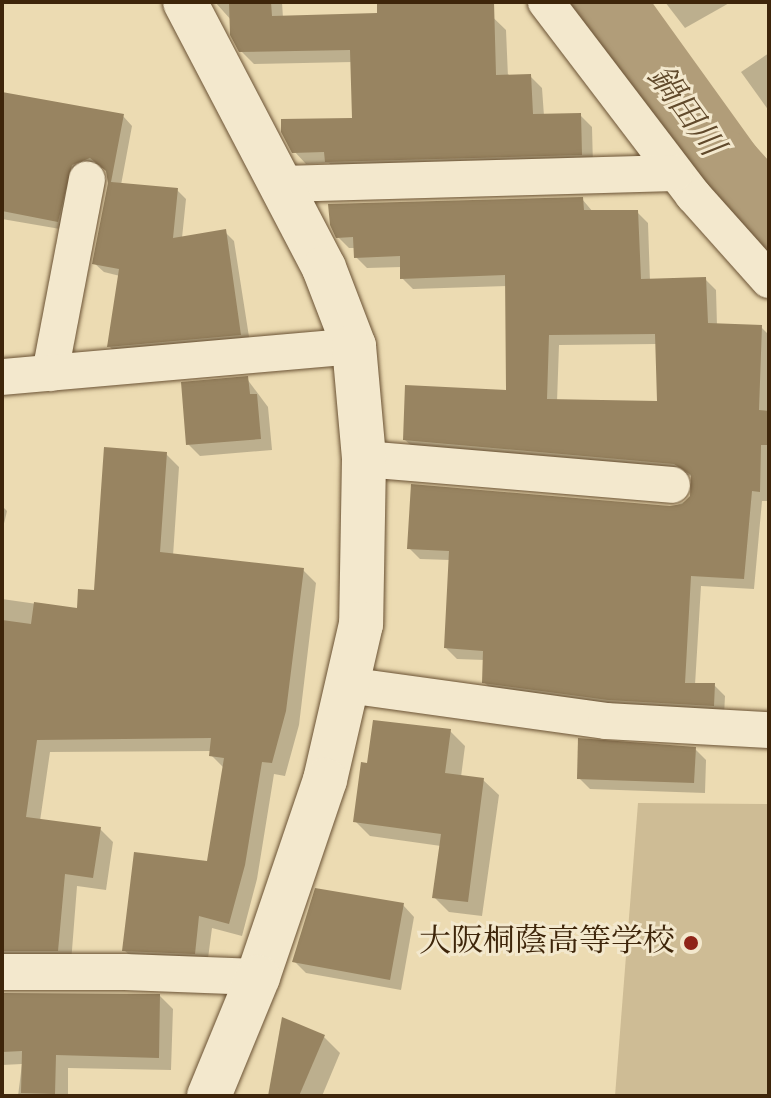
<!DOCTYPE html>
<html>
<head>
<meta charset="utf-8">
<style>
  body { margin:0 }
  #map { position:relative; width:771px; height:1098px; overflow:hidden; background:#ecdbb2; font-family:Vollkorn,"Noto Serif JP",serif }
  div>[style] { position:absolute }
  .green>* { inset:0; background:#cebc95 }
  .shadow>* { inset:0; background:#0003 }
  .river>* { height:76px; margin:-38px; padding:0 38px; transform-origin:38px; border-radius:38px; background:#b19d79 }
  .building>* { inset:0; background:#988461 }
  .roads { filter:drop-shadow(0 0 2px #6a5234) drop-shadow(0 0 2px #6a5234) }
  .street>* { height:36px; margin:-18px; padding:0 18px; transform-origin:18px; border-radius:18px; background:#f3e8cd }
  .secondary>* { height:44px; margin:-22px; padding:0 22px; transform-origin:22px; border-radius:22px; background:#f3e8cd }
  .dots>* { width:22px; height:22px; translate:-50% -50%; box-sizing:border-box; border:4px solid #f3e8cd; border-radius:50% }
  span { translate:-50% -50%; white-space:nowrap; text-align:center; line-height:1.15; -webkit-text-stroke:6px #f3e8cd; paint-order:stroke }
  .poi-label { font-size:32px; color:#3e250a }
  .right { translate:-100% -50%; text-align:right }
  .water-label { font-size:34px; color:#60492b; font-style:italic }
  .frame { position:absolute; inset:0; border:4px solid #3e250a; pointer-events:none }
</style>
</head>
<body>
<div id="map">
  <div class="green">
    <div style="clip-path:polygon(638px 803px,769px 804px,769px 1096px,615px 1096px)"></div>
  </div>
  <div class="shadow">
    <div style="clip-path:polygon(215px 2px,282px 2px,283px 18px,380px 15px,379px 2px,477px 2px,506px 30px,508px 77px,530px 76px,542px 88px,544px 116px,580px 115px,592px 127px,593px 166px,339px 173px,329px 163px,306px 164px,294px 151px,355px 120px,353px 62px,254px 64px,241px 51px,232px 21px)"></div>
    <div style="clip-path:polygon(665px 2px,731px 2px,685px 28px)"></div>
    <div style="clip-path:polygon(769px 53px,769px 111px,741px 72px)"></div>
    <div style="clip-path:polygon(2px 94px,123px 116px,132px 126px,121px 185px,177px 190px,186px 199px,182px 238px,225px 232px,234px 241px,250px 343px,118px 355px,109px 346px,120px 276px,104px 272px,94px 263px,110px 182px,105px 168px,91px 167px,66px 230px,2px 219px)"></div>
    <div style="clip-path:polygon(evenodd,582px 199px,593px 212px,637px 212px,648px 223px,650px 281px,705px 279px,716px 290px,717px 326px,761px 327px,769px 335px,769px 501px,762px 501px,754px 589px,701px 586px,695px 685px,714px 685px,725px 696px,724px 716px,495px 693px,484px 682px,484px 660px,457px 659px,446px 648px,450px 560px,420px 559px,409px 548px,671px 508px,690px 499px,693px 477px,686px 474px,416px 450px,405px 440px,508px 392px,507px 286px,413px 289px,402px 278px,402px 267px,367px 268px,356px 257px,356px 248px,349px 248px,338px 237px,582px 199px,657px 344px,659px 403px,557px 402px,559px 345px,657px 344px)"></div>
    <div style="clip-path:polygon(247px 379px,268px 407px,272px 450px,200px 456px,188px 444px)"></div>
    <div style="clip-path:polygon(166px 454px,179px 467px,173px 556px,303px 570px,316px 583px,299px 725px,285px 776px,274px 774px,257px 879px,242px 936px,212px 928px,207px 966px,138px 963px,124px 950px,209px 863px,224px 768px,211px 755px,212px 751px,50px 752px,40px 821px,100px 829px,113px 842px,106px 890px,77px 886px,71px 963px,2px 970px,2px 599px,79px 610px,96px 592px)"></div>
    <div style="clip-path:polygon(2px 506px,7px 511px,2px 532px)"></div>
    <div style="clip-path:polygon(450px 731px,465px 746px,461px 777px,483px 780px,499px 795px,482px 916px,449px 912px,434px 897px,441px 846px,370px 836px,355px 821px,369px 765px)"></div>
    <div style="clip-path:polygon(695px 749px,706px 760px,705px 793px,590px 789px,579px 778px)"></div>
    <div style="clip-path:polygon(403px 905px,414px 917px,401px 990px,306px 973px,294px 961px)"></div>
    <div style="clip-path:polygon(2px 995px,160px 996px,173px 1009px,171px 1070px,68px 1068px,68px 1096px,18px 1096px,22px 1064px,2px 1065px)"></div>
    <div style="clip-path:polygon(324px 1037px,340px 1053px,322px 1096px,270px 1096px)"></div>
  </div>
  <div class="river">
    <div style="left:605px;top:2px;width:206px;rotate:54.3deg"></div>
    <div style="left:725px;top:169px;width:66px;rotate:48.1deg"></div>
  </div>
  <div class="building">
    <div style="clip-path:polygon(229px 2px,271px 2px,272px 16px,377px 13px,377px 2px,494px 2px,496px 75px,531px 74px,533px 114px,581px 113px,582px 155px,325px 162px,324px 152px,292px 153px,281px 132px,281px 119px,352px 118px,350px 50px,239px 52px,230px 35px)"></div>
    <div style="clip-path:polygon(2px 92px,124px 114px,111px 182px,178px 188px,173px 238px,226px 229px,241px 335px,107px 347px,119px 269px,92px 264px,108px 183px,106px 171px,90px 158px,72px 165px,58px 222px,2px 211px)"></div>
    <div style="clip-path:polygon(evenodd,583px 197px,584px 210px,638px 210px,641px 279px,706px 277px,708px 323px,762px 325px,759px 410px,769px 411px,769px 445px,761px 445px,760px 492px,752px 491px,744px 579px,691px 576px,685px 683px,715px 683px,714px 706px,608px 700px,482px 683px,483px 651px,444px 648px,449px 551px,407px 549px,411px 484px,670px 506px,682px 504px,690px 496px,691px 475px,674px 464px,403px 440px,405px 385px,506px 390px,505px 275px,400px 279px,400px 256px,354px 258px,353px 237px,336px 238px,330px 225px,328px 204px,583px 197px,655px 334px,657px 401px,547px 399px,549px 335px,655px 334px)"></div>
    <div style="clip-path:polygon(248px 376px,250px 394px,257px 394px,261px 439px,186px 445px,181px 382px)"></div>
    <div style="clip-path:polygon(104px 447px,167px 452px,160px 552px,304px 568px,286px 711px,272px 763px,262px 762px,245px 865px,229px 924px,199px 916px,195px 954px,122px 951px,134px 852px,207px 861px,224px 758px,209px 756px,211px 738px,37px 740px,26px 817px,101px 827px,93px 878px,65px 874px,58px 951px,2px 951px,2px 620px,31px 624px,34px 602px,77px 608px,78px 589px,94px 590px)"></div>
    <div style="clip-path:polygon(373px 720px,451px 729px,445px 773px,484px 778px,468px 902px,432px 898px,441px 834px,353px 822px,361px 762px,367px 763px)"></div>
    <div style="clip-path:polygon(578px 738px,696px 747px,694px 783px,577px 779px)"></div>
    <div style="clip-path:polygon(315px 888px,404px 903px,390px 980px,292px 962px)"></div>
    <div style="clip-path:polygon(2px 993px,160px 994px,159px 1058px,56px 1055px,55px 1094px,21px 1093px,22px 1051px,2px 1052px)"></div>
    <div style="clip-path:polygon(282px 1017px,325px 1035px,299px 1096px,268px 1096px)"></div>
  </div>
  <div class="roads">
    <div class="street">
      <div style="left:546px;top:2px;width:243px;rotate:52.7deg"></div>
      <div style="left:693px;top:195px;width:114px;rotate:48.2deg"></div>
      <div style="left:282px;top:184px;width:393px;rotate:-1.6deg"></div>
      <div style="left:50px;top:373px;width:197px;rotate:-79.2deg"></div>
      <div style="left:2px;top:377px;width:353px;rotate:-5deg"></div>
      <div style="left:364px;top:459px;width:309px;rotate:4.8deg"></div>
      <div style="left:347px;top:685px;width:261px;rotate:7.9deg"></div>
      <div style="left:606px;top:721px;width:163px;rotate:3.2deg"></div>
      <div style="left:2px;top:972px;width:123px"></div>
      <div style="left:125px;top:972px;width:133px;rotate:2.2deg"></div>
    </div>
    <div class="secondary">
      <div style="left:185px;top:2px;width:300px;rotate:62.4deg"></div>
      <div style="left:324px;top:268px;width:84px;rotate:69deg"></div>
      <div style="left:354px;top:346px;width:113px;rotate:84.9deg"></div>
      <div style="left:364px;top:459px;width:165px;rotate:91deg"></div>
      <div style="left:361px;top:624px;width:160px;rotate:103deg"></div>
      <div style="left:325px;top:780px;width:208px;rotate:108.8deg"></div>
      <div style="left:258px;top:977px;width:129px;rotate:112.4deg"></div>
    </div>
  </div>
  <div class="dots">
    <div style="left:691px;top:943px;background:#8f2418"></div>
  </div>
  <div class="poi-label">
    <span class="right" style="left:675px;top:943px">大阪桐蔭高等学校</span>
  </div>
  <div class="water-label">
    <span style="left:684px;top:112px;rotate:54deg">鍋田川</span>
  </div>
  <div class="frame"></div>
</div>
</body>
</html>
